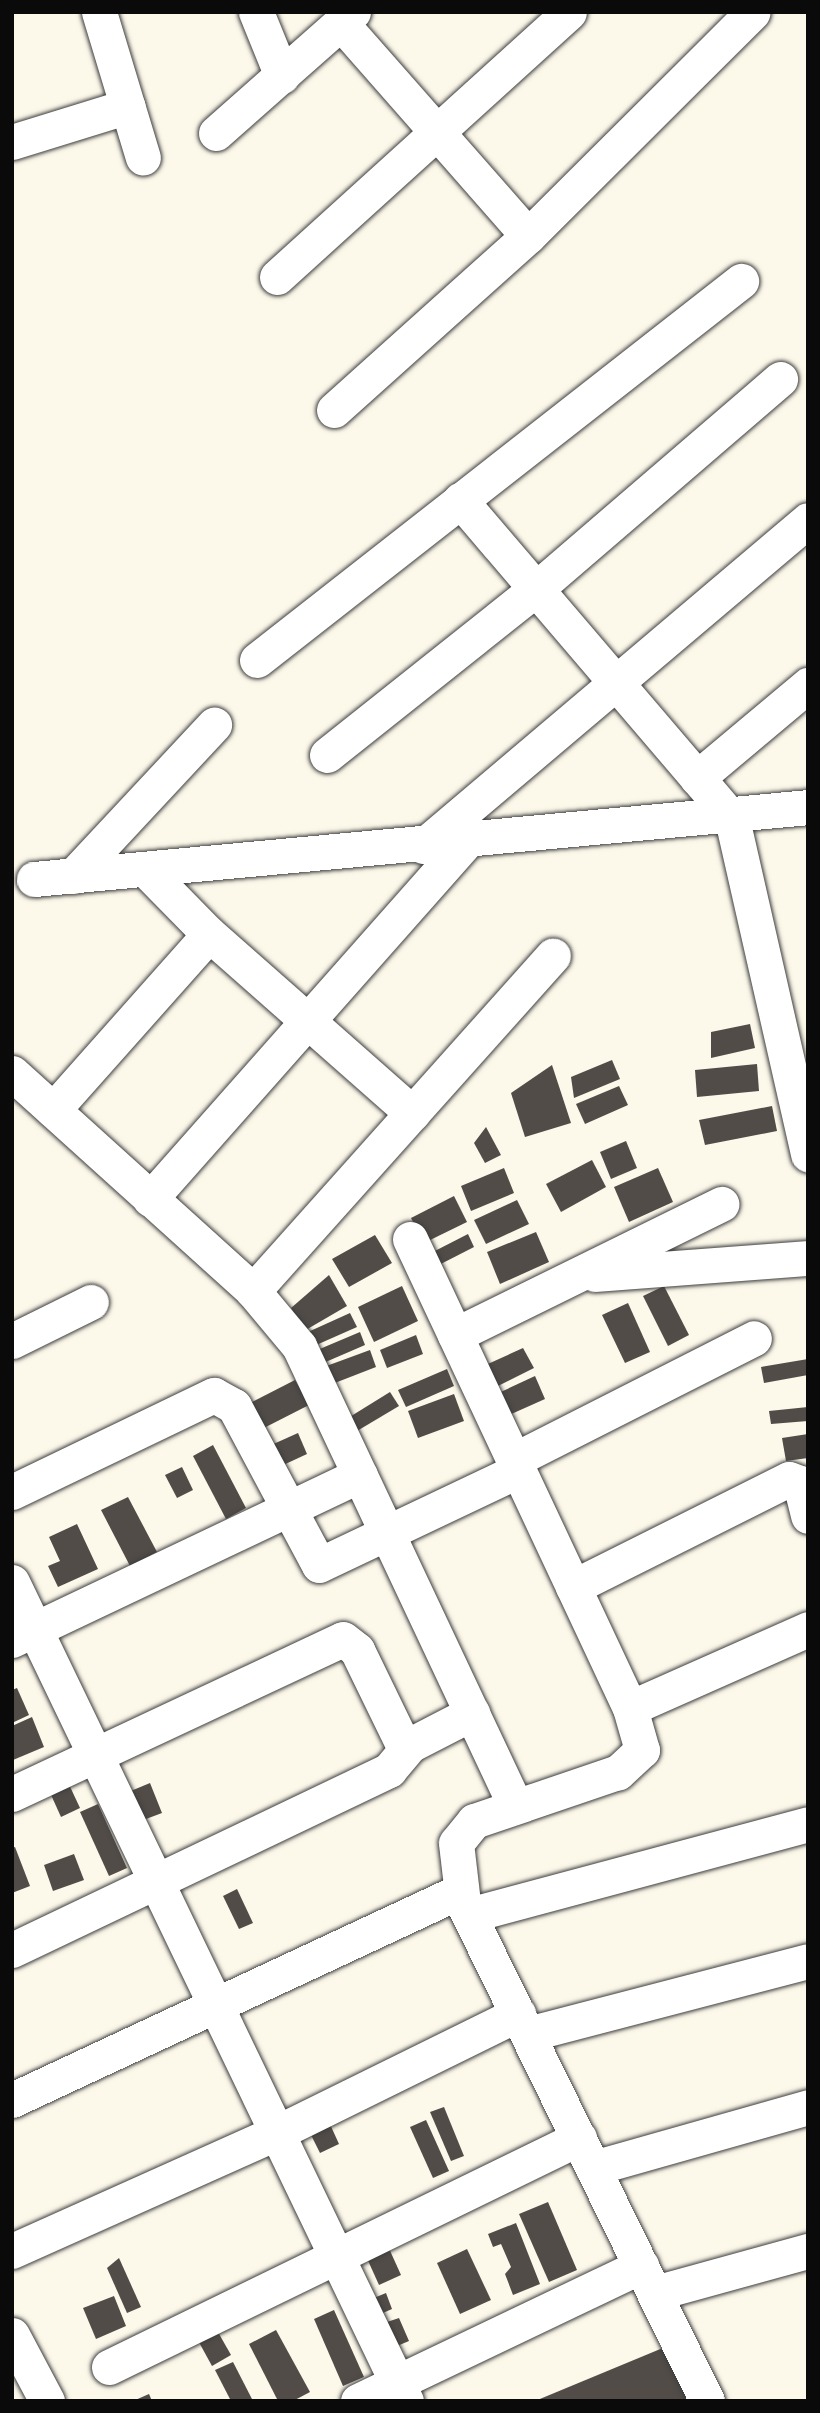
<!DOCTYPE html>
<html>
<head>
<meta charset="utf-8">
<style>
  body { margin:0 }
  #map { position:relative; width:820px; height:2413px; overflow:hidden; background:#fcf8ea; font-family:"Noto Serif",serif }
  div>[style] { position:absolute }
  .building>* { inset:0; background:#514c48 }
  .roads { filter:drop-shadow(0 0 2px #3d3d3d) drop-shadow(0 0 2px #3d3d3d) }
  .street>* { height:35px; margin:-17.5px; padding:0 17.5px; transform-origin:17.5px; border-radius:17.5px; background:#fff }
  span { translate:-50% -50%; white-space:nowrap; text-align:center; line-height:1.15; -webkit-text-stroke:7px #fff; paint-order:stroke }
  .frame { position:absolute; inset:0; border:14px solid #0a0a0a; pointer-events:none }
</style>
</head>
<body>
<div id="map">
  <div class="building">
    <div style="clip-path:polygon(750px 1024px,755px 1048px,711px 1058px,711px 1032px)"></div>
    <div style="clip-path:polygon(612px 1060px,620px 1079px,574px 1098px,571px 1077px)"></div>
    <div style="clip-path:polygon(757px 1064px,759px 1091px,697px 1097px,695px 1070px)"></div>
    <div style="clip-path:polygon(552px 1065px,571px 1123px,525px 1137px,511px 1093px)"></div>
    <div style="clip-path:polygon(619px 1086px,628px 1105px,585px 1124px,576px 1104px)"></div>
    <div style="clip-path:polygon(772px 1106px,777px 1131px,705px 1145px,699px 1120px)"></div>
    <div style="clip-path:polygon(486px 1127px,501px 1155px,485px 1163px,474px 1143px)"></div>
    <div style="clip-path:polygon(626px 1141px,637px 1168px,611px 1179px,600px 1152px)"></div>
    <div style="clip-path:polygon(592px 1160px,606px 1187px,561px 1212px,546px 1184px)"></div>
    <div style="clip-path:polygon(504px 1168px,514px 1193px,471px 1211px,461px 1186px)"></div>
    <div style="clip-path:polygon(658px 1168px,673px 1202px,629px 1222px,614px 1187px)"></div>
    <div style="clip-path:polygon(454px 1196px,467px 1222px,424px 1243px,411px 1218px)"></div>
    <div style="clip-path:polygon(517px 1200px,529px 1224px,486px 1244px,474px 1220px)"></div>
    <div style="clip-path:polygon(536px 1232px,549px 1262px,500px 1284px,487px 1252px)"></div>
    <div style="clip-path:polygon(468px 1234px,474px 1247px,433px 1268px,427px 1255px)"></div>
    <div style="clip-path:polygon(375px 1235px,392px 1263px,349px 1287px,332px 1259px)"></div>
    <div style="clip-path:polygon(329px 1275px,347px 1306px,304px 1331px,291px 1308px)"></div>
    <div style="clip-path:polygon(402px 1286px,418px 1321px,374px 1342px,358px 1307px)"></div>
    <div style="clip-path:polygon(664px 1286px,689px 1335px,668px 1346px,643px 1296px)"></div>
    <div style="clip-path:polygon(628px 1303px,650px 1352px,625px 1363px,602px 1315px)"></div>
    <div style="clip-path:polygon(350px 1313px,357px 1327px,314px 1346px,308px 1332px)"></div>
    <div style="clip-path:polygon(360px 1332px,365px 1345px,321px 1364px,315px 1351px)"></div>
    <div style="clip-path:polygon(416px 1335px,423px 1354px,387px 1368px,380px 1350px)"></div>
    <div style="clip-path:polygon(523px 1348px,534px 1368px,490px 1390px,479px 1368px)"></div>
    <div style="clip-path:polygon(370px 1350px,376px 1367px,327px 1386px,321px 1368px)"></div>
    <div style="clip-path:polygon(808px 1359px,808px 1375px,764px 1383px,761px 1367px)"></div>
    <div style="clip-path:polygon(447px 1369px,454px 1386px,406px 1407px,398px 1390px)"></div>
    <div style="clip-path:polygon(535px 1376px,545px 1399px,500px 1419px,490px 1397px)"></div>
    <div style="clip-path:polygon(295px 1380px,309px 1405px,258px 1431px,244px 1406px)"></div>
    <div style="clip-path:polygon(390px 1392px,399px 1406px,352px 1434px,348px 1418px)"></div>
    <div style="clip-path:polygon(454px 1394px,464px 1421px,418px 1438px,408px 1411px)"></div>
    <div style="clip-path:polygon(808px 1407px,808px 1421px,771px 1424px,769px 1411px)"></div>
    <div style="clip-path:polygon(298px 1433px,307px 1454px,279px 1467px,269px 1446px)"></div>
    <div style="clip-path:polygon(808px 1434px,808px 1458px,786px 1461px,782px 1438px)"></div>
    <div style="clip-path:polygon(213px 1445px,246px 1508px,226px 1519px,193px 1456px)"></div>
    <div style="clip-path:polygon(182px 1467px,193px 1490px,177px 1498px,165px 1475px)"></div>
    <div style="clip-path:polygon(128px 1497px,157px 1552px,130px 1566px,101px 1510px)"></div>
    <div style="clip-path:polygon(77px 1524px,98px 1569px,58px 1587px,48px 1566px,60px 1561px,49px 1537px)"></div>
    <div style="clip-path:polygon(17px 1688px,29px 1715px,12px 1723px,12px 1690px)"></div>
    <div style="clip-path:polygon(32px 1717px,44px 1747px,13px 1760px,12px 1726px)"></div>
    <div style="clip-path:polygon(66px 1778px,80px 1808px,61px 1817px,47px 1786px)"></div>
    <div style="clip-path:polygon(150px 1783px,162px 1813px,138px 1822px,126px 1793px)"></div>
    <div style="clip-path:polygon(98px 1804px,127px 1868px,109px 1876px,80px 1812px)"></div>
    <div style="clip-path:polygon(15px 1847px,30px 1886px,12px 1893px,12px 1848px)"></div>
    <div style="clip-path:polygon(74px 1854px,84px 1880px,53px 1891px,44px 1865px)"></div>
    <div style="clip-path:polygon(237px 1889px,253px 1923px,239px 1929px,223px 1896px)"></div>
    <div style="clip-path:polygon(444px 2107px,464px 2156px,451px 2161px,430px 2112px)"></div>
    <div style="clip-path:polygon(426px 2120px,449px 2171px,433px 2178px,410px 2127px)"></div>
    <div style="clip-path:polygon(329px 2122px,339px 2144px,320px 2153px,309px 2131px)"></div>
    <div style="clip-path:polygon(548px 2202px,577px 2270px,549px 2282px,519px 2214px)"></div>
    <div style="clip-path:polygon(516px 2223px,540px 2284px,513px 2295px,505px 2274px,511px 2267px,501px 2244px,493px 2247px,488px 2234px)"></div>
    <div style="clip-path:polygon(387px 2244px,401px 2275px,379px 2285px,365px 2254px)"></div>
    <div style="clip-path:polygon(467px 2249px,491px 2300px,460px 2314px,437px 2263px)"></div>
    <div style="clip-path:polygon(119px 2258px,141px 2307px,127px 2313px,107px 2268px)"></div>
    <div style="clip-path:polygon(386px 2293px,392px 2309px,383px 2313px,387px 2322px,399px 2318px,409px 2341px,390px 2349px,369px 2300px)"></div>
    <div style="clip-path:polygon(114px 2296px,126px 2326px,96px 2339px,83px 2308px)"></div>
    <div style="clip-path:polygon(334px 2310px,364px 2377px,343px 2386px,314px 2319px)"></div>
    <div style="clip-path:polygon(214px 2325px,231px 2355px,212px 2366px,195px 2335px)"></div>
    <div style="clip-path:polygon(276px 2330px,310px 2392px,293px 2401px,278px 2401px,249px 2344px)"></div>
    <div style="clip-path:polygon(670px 2345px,693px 2401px,535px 2401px)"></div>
    <div style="clip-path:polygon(233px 2362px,253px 2401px,231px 2401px,215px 2370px)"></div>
    <div style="clip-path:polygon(149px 2394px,152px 2401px,133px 2401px)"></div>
  </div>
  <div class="roads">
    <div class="street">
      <div style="left:99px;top:12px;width:152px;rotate:73.2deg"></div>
      <div style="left:256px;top:12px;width:69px;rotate:67.9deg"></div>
      <div style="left:341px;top:23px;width:283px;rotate:48.7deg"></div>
      <div style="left:216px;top:133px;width:183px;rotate:-41.5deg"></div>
      <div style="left:12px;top:142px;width:121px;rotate:-17.2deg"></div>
      <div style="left:277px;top:277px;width:394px;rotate:-42.2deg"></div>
      <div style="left:334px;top:410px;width:261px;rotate:-41.9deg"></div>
      <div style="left:528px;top:236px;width:317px;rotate:-44.9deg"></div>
      <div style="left:460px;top:500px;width:419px;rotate:49.5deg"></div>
      <div style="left:732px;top:819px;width:344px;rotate:77.2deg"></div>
      <div style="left:257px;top:660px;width:615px;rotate:-38.06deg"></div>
      <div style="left:327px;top:755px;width:267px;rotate:-38.5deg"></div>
      <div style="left:536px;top:589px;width:322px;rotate:-40.7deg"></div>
      <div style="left:697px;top:778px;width:145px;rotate:-40deg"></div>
      <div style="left:423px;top:846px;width:504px;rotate:-40.26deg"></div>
      <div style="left:146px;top:870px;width:90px;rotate:45.5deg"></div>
      <div style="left:209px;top:934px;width:271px;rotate:41.4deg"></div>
      <div style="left:73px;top:876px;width:207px;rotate:-47deg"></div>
      <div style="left:34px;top:879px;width:777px;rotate:-5.31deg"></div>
      <div style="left:12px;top:1073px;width:325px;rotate:42.1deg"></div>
      <div style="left:253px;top:1291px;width:72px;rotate:50.1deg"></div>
      <div style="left:299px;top:1346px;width:505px;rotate:64.8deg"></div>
      <div style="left:53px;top:1110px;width:235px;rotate:-48.4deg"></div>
      <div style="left:150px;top:1199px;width:477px;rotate:-48.5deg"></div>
      <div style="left:410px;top:1239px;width:518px;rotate:64.87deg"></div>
      <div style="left:630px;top:1708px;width:44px;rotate:74.1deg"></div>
      <div style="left:642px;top:1750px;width:33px;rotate:137deg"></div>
      <div style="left:618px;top:1772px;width:152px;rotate:161.2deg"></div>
      <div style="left:474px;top:1821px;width:28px;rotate:129deg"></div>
      <div style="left:456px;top:1843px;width:60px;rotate:83.3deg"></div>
      <div style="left:463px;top:1903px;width:555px;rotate:63.9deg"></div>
      <div style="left:595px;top:1274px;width:214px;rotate:-4.3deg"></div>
      <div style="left:253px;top:1291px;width:450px;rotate:-48.2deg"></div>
      <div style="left:455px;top:1335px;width:297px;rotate:-26.2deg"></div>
      <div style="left:12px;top:1341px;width:88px;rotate:-26.3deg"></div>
      <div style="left:514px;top:1460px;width:269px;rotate:-26.9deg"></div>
      <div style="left:12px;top:1492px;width:224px;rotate:-25.7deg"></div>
      <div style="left:214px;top:1395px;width:23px;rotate:29deg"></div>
      <div style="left:234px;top:1406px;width:180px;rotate:61.9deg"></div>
      <div style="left:319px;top:1565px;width:221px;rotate:-25.4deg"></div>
      <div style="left:12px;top:1582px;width:909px;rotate:64.31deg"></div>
      <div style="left:573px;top:1587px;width:241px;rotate:-26.6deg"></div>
      <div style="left:789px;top:1479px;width:12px;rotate:20deg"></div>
      <div style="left:800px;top:1483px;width:34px;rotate:76deg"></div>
      <div style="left:12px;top:1640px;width:385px;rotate:-25.4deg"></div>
      <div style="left:630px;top:1708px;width:195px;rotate:-23.9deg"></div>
      <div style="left:12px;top:1794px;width:365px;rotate:-25.1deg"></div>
      <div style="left:343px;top:1639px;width:18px;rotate:38deg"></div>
      <div style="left:357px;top:1650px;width:110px;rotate:64.1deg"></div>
      <div style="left:469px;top:1915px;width:351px;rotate:-15deg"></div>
      <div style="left:12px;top:1950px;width:418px;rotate:-25.5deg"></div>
      <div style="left:389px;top:1770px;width:33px;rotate:-50deg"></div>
      <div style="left:410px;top:1745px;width:70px;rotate:-27.3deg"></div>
      <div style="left:528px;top:2034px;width:289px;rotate:-14.6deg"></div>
      <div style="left:12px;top:2100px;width:495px;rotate:-25deg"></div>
      <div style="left:593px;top:2168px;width:223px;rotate:-15.8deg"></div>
      <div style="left:12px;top:2251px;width:289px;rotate:-24.1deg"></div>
      <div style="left:276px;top:2133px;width:270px;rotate:-26.2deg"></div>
      <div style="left:655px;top:2293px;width:159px;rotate:-15.4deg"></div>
      <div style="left:12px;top:2335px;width:75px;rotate:62.1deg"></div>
      <div style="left:109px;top:2367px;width:523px;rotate:-25.98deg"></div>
      <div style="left:358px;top:2401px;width:314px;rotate:-25.5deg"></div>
    </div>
  </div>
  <div class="frame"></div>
</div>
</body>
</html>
